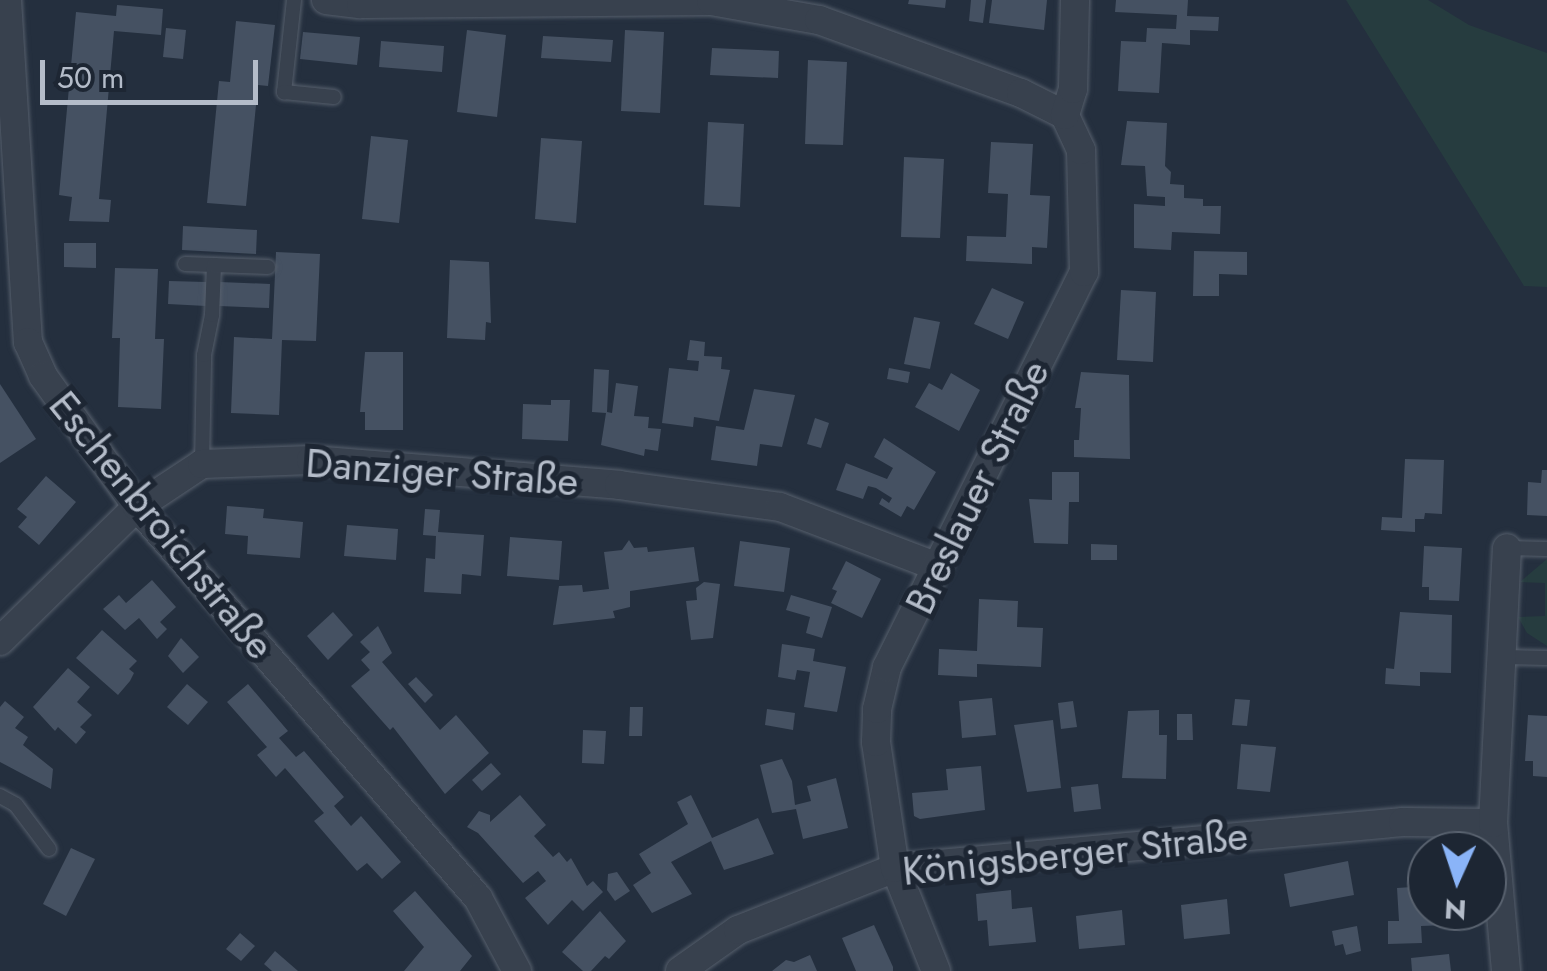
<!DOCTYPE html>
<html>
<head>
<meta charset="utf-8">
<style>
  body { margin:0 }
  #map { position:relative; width:1547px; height:971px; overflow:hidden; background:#242f3e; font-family:Jost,sans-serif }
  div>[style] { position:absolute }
  .green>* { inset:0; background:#263c3f }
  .building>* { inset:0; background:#455162 }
  .roads { filter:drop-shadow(0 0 2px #565f6c) drop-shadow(0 0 2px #565f6c) }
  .service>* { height:14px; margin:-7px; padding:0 7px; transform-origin:7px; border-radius:7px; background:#38414e }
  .minor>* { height:28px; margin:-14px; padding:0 14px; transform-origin:14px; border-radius:14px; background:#38414e }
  span { translate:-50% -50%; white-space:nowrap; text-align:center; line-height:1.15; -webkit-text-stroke:10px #1d2633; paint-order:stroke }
  .street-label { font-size:40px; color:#b4bcc9 }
  .north { position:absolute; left:1407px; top:831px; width:100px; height:100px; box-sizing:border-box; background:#1d2633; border:2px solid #59626f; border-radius:50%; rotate:183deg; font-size:28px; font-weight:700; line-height:40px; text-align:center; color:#b4bcc9 }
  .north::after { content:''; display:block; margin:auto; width:35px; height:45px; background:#8ab4f8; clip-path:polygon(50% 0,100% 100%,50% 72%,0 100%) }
  .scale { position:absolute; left:40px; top:60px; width:218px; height:45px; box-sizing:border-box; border:5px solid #b4bcc9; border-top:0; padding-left:12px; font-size:30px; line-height:35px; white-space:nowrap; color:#b4bcc9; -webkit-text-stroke:8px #1d2633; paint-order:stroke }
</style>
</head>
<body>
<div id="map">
  <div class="green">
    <div style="clip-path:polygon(1346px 0,1428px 0,1469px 25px,1547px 53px,1547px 287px,1524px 286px)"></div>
    <div style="clip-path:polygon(1547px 559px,1547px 646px,1527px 633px,1518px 617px,1545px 616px,1545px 583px,1520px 582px)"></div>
  </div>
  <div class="building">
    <div style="clip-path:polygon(909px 0,946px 0,945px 8px,908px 4px)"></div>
    <div style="clip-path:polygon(971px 0,986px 0,983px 23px,969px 21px)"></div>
    <div style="clip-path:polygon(992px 0,1047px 0,1044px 30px,989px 23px)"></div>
    <div style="clip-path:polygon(1116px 0,1188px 0,1187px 16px,1219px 17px,1218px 31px,1190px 30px,1190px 45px,1162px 43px,1159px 93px,1118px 91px,1121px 41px,1146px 42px,1147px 28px,1176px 29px,1177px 15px,1115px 12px)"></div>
    <div style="clip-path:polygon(117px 5px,163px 9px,161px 35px,114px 31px,99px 199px,111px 200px,109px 222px,69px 221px,72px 197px,59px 195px,76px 12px,116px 16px)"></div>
    <div style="clip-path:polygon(236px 21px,275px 25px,268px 86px,258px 85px,246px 206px,207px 203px,219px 81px,230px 82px)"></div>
    <div style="clip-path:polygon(166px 28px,186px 30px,183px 59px,163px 57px)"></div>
    <div style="clip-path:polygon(467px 30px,506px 35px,497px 117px,457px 112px)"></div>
    <div style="clip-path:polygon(625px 30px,664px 32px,660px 113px,621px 111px)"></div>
    <div style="clip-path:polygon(303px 32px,360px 37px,357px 65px,300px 59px)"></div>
    <div style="clip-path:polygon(543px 36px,613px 40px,611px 62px,541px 58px)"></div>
    <div style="clip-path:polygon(381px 41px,444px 46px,442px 72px,379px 67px)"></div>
    <div style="clip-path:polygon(712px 48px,779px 51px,778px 78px,710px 75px)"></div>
    <div style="clip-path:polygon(808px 60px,847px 62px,843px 145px,805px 144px)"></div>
    <div style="clip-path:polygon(1127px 121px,1167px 123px,1165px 166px,1171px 172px,1170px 184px,1184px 185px,1184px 198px,1203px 199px,1203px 206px,1221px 206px,1220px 234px,1172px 232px,1171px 250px,1134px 248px,1134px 204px,1165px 206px,1165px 197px,1147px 196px,1145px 166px,1121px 165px)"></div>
    <div style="clip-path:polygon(708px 122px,744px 124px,740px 207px,704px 205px)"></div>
    <div style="clip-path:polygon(371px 136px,408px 140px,399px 223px,362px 219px)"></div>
    <div style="clip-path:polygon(541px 138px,582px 141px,576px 223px,535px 219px)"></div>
    <div style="clip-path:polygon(991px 142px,1033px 144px,1030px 195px,1050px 196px,1047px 248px,1032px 247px,1032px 264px,966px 261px,967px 236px,1006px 237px,1008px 194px,988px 193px)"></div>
    <div style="clip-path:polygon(904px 157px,944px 159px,940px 238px,901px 237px)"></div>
    <div style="clip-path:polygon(183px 226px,257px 230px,256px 254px,182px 250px)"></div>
    <div style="clip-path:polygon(64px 243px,96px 243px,96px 268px,64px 267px)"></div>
    <div style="clip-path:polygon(1194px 251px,1247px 252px,1247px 275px,1219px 274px,1219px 296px,1193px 296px)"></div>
    <div style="clip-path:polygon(276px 252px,320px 254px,316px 341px,282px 340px,279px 415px,231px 413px,234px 337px,272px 339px)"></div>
    <div style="clip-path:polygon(450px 260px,489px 262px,491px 323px,486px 322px,485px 340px,447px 338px)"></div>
    <div style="clip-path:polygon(115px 268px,158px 269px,155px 339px,164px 339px,161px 409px,118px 407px,120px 338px,112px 338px)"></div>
    <div style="clip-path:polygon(169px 281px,206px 282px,206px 306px,168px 304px)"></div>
    <div style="clip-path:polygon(220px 282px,270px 284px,269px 308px,219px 306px)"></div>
    <div style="clip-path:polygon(992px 288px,1024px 302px,1008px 339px,974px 324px)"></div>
    <div style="clip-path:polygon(1121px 290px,1156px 292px,1153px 362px,1117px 360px)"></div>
    <div style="clip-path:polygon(914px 317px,940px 322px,930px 369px,904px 364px)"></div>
    <div style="clip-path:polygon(690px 340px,705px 342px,704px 356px,722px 357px,721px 369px,730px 370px,719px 421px,694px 417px,693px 427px,662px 423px,669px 368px,698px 371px,699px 361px,687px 360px)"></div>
    <div style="clip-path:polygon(365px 352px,403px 352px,403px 430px,365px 430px,365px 412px,360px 412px)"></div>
    <div style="clip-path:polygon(889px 368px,910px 372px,908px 383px,887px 379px)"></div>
    <div style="clip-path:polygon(594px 369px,609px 370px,607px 412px,612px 413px,616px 383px,638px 386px,634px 416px,649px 417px,648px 428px,661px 429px,658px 451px,645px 449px,644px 456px,601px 445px,606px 413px,592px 412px)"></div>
    <div style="clip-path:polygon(1081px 372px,1129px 375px,1130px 459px,1074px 457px,1074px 440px,1079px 440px,1081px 408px,1075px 408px)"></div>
    <div style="clip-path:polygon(951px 373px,980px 390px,959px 431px,915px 407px,929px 383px,942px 390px)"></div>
    <div style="clip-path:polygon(0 384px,36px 439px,0 463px)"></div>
    <div style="clip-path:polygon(754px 389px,795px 395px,782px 447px,760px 444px,757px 466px,711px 460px,716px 426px,744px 430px)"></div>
    <div style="clip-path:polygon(551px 400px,570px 400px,568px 441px,522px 439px,523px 404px,551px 405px)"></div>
    <div style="clip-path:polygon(815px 418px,829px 423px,821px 448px,807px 444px)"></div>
    <div style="clip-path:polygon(884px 438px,936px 472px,914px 510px,907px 506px,901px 517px,879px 504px,882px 498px,889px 503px,892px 498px,876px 488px,868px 486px,863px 499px,836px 490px,846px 463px,887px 479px,893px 468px,874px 457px)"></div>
    <div style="clip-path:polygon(1405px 459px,1444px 460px,1442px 514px,1425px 513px,1424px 519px,1415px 519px,1415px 532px,1381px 530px,1382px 517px,1402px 518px)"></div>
    <div style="clip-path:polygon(1542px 470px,1547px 470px,1547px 516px,1527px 515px,1528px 482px,1541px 483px)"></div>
    <div style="clip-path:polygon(1052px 472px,1079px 472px,1079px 502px,1069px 502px,1068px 544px,1034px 543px,1029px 499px,1052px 500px)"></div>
    <div style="clip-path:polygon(46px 476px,76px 502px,39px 545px,18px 527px,27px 517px,17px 509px)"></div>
    <div style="clip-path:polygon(227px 506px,264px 509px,263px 518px,303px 522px,300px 558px,247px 554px,248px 536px,225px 534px)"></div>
    <div style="clip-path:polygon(425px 509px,440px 510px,438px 532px,484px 535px,481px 576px,462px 574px,461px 594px,424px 592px,426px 558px,435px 559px,436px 536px,423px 535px)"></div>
    <div style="clip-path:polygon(347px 525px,398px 529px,396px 560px,344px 556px)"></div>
    <div style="clip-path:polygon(510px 537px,562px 541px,559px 580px,507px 576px)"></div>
    <div style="clip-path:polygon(629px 540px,634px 548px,647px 547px,648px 552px,694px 547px,699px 581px,630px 591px,630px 607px,613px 611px,615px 618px,553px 625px,559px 586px,582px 585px,583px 592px,609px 589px,604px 552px,622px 550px)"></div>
    <div style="clip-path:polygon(740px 541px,790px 548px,784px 592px,734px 586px)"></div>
    <div style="clip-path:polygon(1091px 544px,1117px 545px,1117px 560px,1091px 560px)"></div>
    <div style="clip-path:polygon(1424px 546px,1462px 548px,1459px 601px,1429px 600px,1429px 587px,1422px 587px)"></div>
    <div style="clip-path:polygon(846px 561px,881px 579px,862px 618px,831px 603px,837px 591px,832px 589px)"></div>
    <div style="clip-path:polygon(152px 580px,176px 607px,160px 622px,167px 629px,157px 639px,139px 618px,125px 630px,103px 609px,119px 595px,126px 603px)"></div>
    <div style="clip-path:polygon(704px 582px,720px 584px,713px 638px,691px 640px,686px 601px,697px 600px,696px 588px)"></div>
    <div style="clip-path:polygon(791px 595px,832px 607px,822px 638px,806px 633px,810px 617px,786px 610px)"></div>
    <div style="clip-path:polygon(979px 599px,1018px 601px,1017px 627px,1043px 628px,1041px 667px,977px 664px,977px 677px,938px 675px,939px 649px,977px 651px)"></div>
    <div style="clip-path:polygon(333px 612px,353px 635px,328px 660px,307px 636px)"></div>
    <div style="clip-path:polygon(1400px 612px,1452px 615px,1451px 673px,1420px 672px,1420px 686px,1385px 684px,1386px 668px,1394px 669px)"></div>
    <div style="clip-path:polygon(378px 626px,392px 653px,382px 662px,440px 730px,456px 715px,489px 753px,445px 794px,393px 727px,390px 730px,351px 686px,370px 670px,361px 660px,370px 652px,360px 642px)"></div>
    <div style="clip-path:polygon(102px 630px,137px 661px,129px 669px,134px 673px,130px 681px,118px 695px,76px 658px)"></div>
    <div style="clip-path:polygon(181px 638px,199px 657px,183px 673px,168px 656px)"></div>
    <div style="clip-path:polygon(782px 644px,815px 649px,813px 661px,846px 667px,837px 712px,804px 707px,810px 672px,797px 670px,795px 680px,778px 677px)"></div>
    <div style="clip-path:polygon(68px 668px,90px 687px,77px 702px,92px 715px,80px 727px,86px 732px,76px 744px,58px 727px,55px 731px,33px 707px)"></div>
    <div style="clip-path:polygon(416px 677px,433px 695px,425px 703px,408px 684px)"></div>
    <div style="clip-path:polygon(187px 684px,208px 702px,188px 725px,167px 707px)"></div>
    <div style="clip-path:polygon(248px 684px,288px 731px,279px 738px,288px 748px,296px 757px,304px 751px,344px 797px,334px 806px,351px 826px,361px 816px,401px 862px,382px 879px,367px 863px,357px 871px,314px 821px,324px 813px,285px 768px,276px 777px,257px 755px,267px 747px,227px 702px)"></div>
    <div style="clip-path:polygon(992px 698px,996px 735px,962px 738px,959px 701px)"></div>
    <div style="clip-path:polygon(1235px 699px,1250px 700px,1247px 726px,1232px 725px)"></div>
    <div style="clip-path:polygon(5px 701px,24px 717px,15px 728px,28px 737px,23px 745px,53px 769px,51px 789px,0 762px,0 707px)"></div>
    <div style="clip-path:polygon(1073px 701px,1077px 727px,1061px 729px,1058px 703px)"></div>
    <div style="clip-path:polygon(630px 707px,643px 707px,642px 736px,629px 736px)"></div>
    <div style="clip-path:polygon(767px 709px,795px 713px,793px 730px,765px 725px)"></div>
    <div style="clip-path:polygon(1159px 710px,1159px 735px,1167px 735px,1166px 779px,1122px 778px,1128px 711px)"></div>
    <div style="clip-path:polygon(1177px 714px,1192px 714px,1193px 740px,1177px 740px)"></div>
    <div style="clip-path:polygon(1528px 715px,1547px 716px,1547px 777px,1533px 776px,1533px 761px,1525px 761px)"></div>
    <div style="clip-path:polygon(1053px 720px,1061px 788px,1027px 792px,1014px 725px)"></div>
    <div style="clip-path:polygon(583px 730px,606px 731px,604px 764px,582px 763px)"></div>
    <div style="clip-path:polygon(1241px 744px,1276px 747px,1270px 792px,1237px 789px)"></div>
    <div style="clip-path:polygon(782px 759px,792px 781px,795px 805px,811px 801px,807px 786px,836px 778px,848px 828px,803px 839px,796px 809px,772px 813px,760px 765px)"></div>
    <div style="clip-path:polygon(491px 763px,501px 774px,482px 791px,472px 780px)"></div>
    <div style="clip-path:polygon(981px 766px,985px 810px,920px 819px,914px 816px,912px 793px,948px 790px,946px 769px)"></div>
    <div style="clip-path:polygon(1098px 784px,1101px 809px,1074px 812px,1071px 787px)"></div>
    <div style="clip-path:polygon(520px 795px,546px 825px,534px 836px,553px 857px,559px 852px,567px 862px,571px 858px,587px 886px,593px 881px,603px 892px,583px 911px,572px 900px,548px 925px,525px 898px,546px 881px,538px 871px,523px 883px,478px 833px,467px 827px,479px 811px,490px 815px,490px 822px)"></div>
    <div style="clip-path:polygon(691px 795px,712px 838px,758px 818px,774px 854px,724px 870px,711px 841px,671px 862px,692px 894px,652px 913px,633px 885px,651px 873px,639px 854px,688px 824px,677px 802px)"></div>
    <div style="clip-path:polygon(71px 848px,95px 859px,66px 916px,43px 904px)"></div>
    <div style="clip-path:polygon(1348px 861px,1354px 895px,1290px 907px,1284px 874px)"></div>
    <div style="clip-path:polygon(617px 872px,630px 891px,615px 901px,607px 890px,608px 874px)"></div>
    <div style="clip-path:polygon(1427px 886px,1427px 911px,1447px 911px,1448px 925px,1421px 926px,1422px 943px,1388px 944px,1388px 921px,1399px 921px,1397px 888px)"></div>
    <div style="clip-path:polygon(1011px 890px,1012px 909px,1032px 907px,1036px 942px,989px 946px,987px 920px,978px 921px,976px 894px)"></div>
    <div style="clip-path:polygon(415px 891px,472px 956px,460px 971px,404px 971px,424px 947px,393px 911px)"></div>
    <div style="clip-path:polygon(1227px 899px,1230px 934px,1184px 939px,1181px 905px)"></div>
    <div style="clip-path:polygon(1122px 910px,1125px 945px,1079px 949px,1076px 916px)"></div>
    <div style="clip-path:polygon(600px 911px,626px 941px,609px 959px,605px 956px,591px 971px,583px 971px,562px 952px)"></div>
    <div style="clip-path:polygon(874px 925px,893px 967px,893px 971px,856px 971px,842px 938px)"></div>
    <div style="clip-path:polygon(1357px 926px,1361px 951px,1346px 955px,1343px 944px,1335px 946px,1332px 931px)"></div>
    <div style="clip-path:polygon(240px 933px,255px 946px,241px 961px,226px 949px)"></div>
    <div style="clip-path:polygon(275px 951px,298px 971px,272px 971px,264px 964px)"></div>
    <div style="clip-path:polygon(1449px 954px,1451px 971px,1412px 971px,1411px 958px)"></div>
    <div style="clip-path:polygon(810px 955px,817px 971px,772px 971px,786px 960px,794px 962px)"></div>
  </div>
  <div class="roads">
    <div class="service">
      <div style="left:294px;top:0;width:93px;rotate:96.2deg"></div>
      <div style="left:284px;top:92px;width:50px;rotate:5.7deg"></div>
      <div style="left:185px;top:264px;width:29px;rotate:2deg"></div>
      <div style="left:202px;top:464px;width:109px;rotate:-88.9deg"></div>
      <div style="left:204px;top:355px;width:41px;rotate:-78.7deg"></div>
      <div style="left:212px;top:315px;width:50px;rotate:-87.7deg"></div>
      <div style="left:214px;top:265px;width:54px;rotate:2.1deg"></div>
      <div style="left:1507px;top:548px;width:40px;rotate:1.4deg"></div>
      <div style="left:1504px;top:657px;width:43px;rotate:1.3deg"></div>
      <div style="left:0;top:796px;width:18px;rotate:29deg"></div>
      <div style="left:16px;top:805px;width:55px;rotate:53.1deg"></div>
    </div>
    <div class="minor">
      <div style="left:7px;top:0;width:343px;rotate:86.5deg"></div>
      <div style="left:28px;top:342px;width:37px;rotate:66deg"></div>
      <div style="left:43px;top:376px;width:161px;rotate:54.3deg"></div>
      <div style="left:137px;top:507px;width:519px;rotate:48.91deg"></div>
      <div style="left:478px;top:898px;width:83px;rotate:61.9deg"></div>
      <div style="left:326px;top:0;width:35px;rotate:7deg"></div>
      <div style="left:361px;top:4px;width:350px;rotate:-0.5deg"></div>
      <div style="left:711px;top:1px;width:110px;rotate:10deg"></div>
      <div style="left:819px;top:20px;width:215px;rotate:19.9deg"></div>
      <div style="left:1021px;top:93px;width:49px;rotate:26.6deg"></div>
      <div style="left:0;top:641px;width:192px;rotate:-44.4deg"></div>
      <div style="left:137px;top:507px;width:78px;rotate:-33.5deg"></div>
      <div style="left:202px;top:464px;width:109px;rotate:-2.1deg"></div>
      <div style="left:311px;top:460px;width:309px;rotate:4.6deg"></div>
      <div style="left:619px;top:485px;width:162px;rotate:7.8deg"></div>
      <div style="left:780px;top:507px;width:169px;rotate:20.8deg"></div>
      <div style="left:680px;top:971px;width:71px;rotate:-35.3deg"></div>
      <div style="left:738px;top:930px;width:169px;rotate:-21.5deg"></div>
      <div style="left:895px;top:868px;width:510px;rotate:-5.17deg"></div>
      <div style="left:1403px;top:822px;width:90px;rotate:0.6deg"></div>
      <div style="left:936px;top:971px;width:111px;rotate:-111.7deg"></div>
      <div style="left:895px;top:868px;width:127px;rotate:-98.6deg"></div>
      <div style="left:876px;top:742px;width:33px;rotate:-88deg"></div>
      <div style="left:877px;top:709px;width:43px;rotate:-76.6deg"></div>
      <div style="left:887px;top:667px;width:441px;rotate:-63.5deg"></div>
      <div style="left:1084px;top:272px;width:122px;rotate:-91.4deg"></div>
      <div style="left:1081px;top:150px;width:38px;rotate:-115deg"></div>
      <div style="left:1065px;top:115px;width:27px;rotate:-73deg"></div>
      <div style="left:1073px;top:89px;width:89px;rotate:-88.7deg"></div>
      <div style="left:1506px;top:971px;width:149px;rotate:-95deg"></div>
      <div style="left:1493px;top:823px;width:275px;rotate:-87.1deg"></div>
    </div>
  </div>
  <div class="street-label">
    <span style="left:442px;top:472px;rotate:4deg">Danziger Straße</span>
    <span style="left:977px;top:487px;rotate:-64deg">Breslauer Straße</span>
    <span style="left:162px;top:525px;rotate:51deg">Eschenbroichstraße</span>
    <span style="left:1075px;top:853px;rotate:-6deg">Königsberger Straße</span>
  </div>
  <div class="north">N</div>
  <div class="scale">50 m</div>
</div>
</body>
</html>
